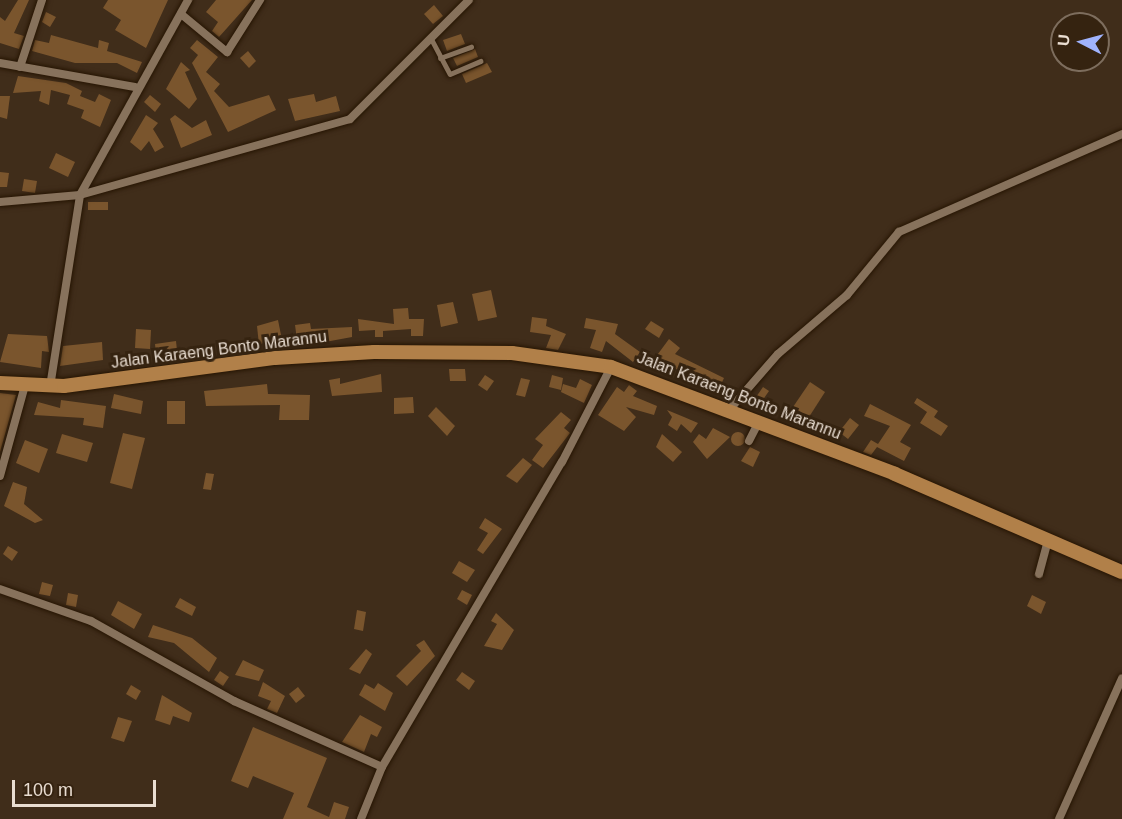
<!DOCTYPE html>
<html>
<head>
<meta charset="utf-8">
<style>
  body { margin:0 }
  #map { position:relative; width:1122px; height:819px; overflow:hidden; background:#402d1a; font-family:Arial,sans-serif }
  div>[style] { position:absolute }
  .building>* { inset:0; background:#7a552d }
  .round { border-radius:50% }
  .roads { filter:drop-shadow(0 0 2px #261503) drop-shadow(0 0 2px #261503) }
  .service>* { height:4.5px; margin:-2.25px; padding:0 2.25px; transform-origin:2.25px; border-radius:2.25px; background:#87725c }
  .minor>* { height:8px; margin:-4px; padding:0 4px; transform-origin:4px; border-radius:4px; background:#87725c }
  .primary>* { height:14px; margin:-7px; padding:0 7px; transform-origin:7px; border-radius:7px; background:#b18049 }
  span { translate:-50% -50%; white-space:nowrap; text-align:center; line-height:1.15; -webkit-text-stroke:6px #352310; paint-order:stroke }
  .street-label { font-size:16px; color:#e9ddd1 }
  .north { position:absolute; left:1050px; top:12px; width:60px; height:60px; box-sizing:border-box; background:#352310; border:2px solid #7d6d5d; border-radius:50%; rotate:276deg; font-size:16px; font-weight:700; line-height:24px; text-align:center; color:#e9ddd1 }
  .north::after { content:''; display:block; margin:auto; width:21px; height:27px; background:#a0b3fd; clip-path:polygon(50% 0,100% 100%,50% 72%,0 100%) }
  .scale { position:absolute; left:12px; top:780px; width:144px; height:27px; box-sizing:border-box; border:3px solid #e9ddd1; border-top:0; padding-left:8px; font-size:18px; line-height:21px; white-space:nowrap; color:#e9ddd1; -webkit-text-stroke:4px #352310; paint-order:stroke }
</style>
</head>
<body>
<div id="map">
  <div class="building">
    <div style="clip-path:polygon(18px 0,29px 0,14px 33px,24px 36px,19px 49px,0 43px,0 17px,5px 21px)"></div>
    <div style="clip-path:polygon(108px 0,168px 0,146px 48px,115px 30px,121px 20px,103px 8px)"></div>
    <div style="clip-path:polygon(216px 0,252px 0,219px 37px,212px 31px,218px 22px,206px 12px)"></div>
    <div style="clip-path:polygon(434px 5px,443px 16px,433px 24px,424px 14px)"></div>
    <div style="clip-path:polygon(46px 12px,56px 17px,50px 27px,42px 22px)"></div>
    <div style="clip-path:polygon(461px 34px,465px 44px,447px 51px,443px 40px)"></div>
    <div style="clip-path:polygon(51px 35px,98px 48px,99px 40px,109px 43px,107px 51px,142px 62px,137px 73px,117px 63px,75px 63px,32px 51px,35px 40px,49px 43px)"></div>
    <div style="clip-path:polygon(197px 40px,218px 57px,206px 72px,220px 84px,214px 91px,229px 107px,269px 95px,276px 110px,228px 132px,192px 63px,198px 55px,190px 48px)"></div>
    <div style="clip-path:polygon(475px 49px,478px 57px,457px 66px,453px 58px)"></div>
    <div style="clip-path:polygon(248px 51px,256px 61px,249px 68px,240px 58px)"></div>
    <div style="clip-path:polygon(181px 62px,190px 70px,185px 72px,197px 99px,189px 109px,166px 89px)"></div>
    <div style="clip-path:polygon(487px 63px,492px 72px,466px 83px,462px 74px)"></div>
    <div style="clip-path:polygon(18px 76px,66px 83px,82px 91px,80px 96px,95px 102px,99px 94px,111px 100px,100px 127px,81px 118px,84px 110px,67px 104px,70px 95px,51px 90px,49px 105px,39px 101px,41px 91px,13px 93px)"></div>
    <div style="clip-path:polygon(314px 94px,316px 102px,336px 96px,340px 111px,295px 121px,288px 99px)"></div>
    <div style="clip-path:polygon(150px 95px,161px 104px,155px 112px,144px 102px)"></div>
    <div style="clip-path:polygon(0 96px,10px 96px,7px 119px,0 117px)"></div>
    <div style="clip-path:polygon(146px 115px,158px 123px,153px 129px,164px 147px,155px 152px,149px 141px,141px 151px,130px 142px)"></div>
    <div style="clip-path:polygon(175px 115px,192px 128px,206px 120px,212px 135px,181px 148px,170px 119px)"></div>
    <div style="clip-path:polygon(56px 153px,75px 162px,68px 177px,49px 168px)"></div>
    <div style="clip-path:polygon(0 172px,9px 173px,7px 187px,0 187px)"></div>
    <div style="clip-path:polygon(24px 179px,37px 181px,35px 193px,22px 191px)"></div>
    <div style="clip-path:polygon(88px 202px,108px 202px,108px 210px,88px 210px)"></div>
    <div style="clip-path:polygon(491px 290px,497px 317px,478px 321px,472px 294px)"></div>
    <div style="clip-path:polygon(453px 302px,458px 323px,441px 327px,437px 305px)"></div>
    <div style="clip-path:polygon(408px 308px,409px 319px,424px 319px,423px 336px,411px 336px,411px 329px,383px 331px,383px 337px,375px 337px,375px 330px,359px 331px,358px 319px,394px 324px,393px 309px)"></div>
    <div style="clip-path:polygon(532px 317px,547px 319px,546px 326px,566px 334px,558px 350px,546px 348px,551px 335px,530px 332px)"></div>
    <div style="clip-path:polygon(586px 318px,618px 324px,615px 334px,640px 352px,633px 362px,606px 341px,602px 352px,590px 348px,596px 330px,584px 328px)"></div>
    <div style="clip-path:polygon(278px 320px,281px 335px,259px 345px,257px 326px)"></div>
    <div style="clip-path:polygon(651px 321px,664px 329px,659px 338px,645px 329px)"></div>
    <div style="clip-path:polygon(310px 323px,311px 329px,352px 327px,352px 337px,298px 347px,295px 325px)"></div>
    <div style="clip-path:polygon(136px 329px,151px 330px,150px 349px,135px 348px)"></div>
    <div style="clip-path:polygon(8px 334px,47px 336px,49px 352px,42px 351px,41px 368px,0 362px)"></div>
    <div style="clip-path:polygon(669px 339px,680px 348px,675px 354px,724px 378px,718px 391px,655px 358px)"></div>
    <div style="clip-path:polygon(176px 341px,178px 360px,157px 363px,155px 344px)"></div>
    <div style="clip-path:polygon(102px 342px,103px 360px,60px 366px,63px 346px)"></div>
    <div style="clip-path:polygon(449px 369px,465px 369px,466px 381px,450px 381px)"></div>
    <div style="clip-path:polygon(381px 374px,382px 392px,332px 396px,329px 380px,340px 378px,340px 384px)"></div>
    <div style="clip-path:polygon(485px 375px,494px 381px,487px 391px,478px 385px)"></div>
    <div style="clip-path:polygon(552px 375px,563px 378px,561px 390px,549px 387px)"></div>
    <div style="clip-path:polygon(521px 378px,530px 380px,525px 397px,516px 395px)"></div>
    <div style="clip-path:polygon(580px 379px,592px 385px,584px 403px,561px 392px,563px 384px,576px 388px)"></div>
    <div style="clip-path:polygon(810px 382px,825px 392px,809px 417px,793px 407px)"></div>
    <div style="clip-path:polygon(267px 384px,268px 394px,310px 395px,309px 420px,279px 420px,280px 405px,206px 406px,204px 391px)"></div>
    <div style="clip-path:polygon(629px 385px,637px 391px,633px 396px,657px 406px,654px 415px,626px 407px,636px 417px,624px 431px,598px 415px,617px 387px,624px 392px)"></div>
    <div style="clip-path:polygon(763px 387px,769px 391px,760px 404px,754px 400px)"></div>
    <div style="clip-path:polygon(0 393px,16px 395px,0 452px)"></div>
    <div style="clip-path:polygon(114px 394px,143px 401px,141px 414px,111px 408px)"></div>
    <div style="clip-path:polygon(413px 397px,414px 413px,394px 414px,394px 398px)"></div>
    <div style="clip-path:polygon(917px 398px,938px 411px,934px 417px,948px 426px,941px 436px,920px 423px,927px 412px,914px 403px)"></div>
    <div style="clip-path:polygon(61px 400px,106px 406px,103px 428px,83px 425px,84px 418px,34px 415px,38px 402px,60px 408px)"></div>
    <div style="clip-path:polygon(167px 401px,185px 401px,185px 424px,167px 424px)"></div>
    <div style="clip-path:polygon(870px 404px,911px 425px,900px 442px,911px 448px,904px 461px,877px 447px,871px 455px,863px 452px,871px 440px,878px 444px,890px 426px,864px 416px)"></div>
    <div style="clip-path:polygon(436px 407px,455px 426px,447px 436px,428px 416px)"></div>
    <div style="clip-path:polygon(667px 410px,684px 417px,698px 423px,691px 433px,681px 424px,677px 431px,668px 425px,672px 417px)"></div>
    <div style="clip-path:polygon(561px 412px,571px 420px,564px 428px,570px 433px,543px 468px,532px 460px,543px 445px,535px 439px)"></div>
    <div style="clip-path:polygon(850px 418px,859px 425px,848px 439px,839px 432px)"></div>
    <div style="clip-path:polygon(713px 428px,730px 437px,707px 459px,693px 442px,699px 434px,706px 439px)"></div>
    <div class="round" style="left:731px;top:432px;width:14px;height:14px"></div>
    <div style="clip-path:polygon(123px 433px,145px 438px,132px 489px,110px 483px)"></div>
    <div style="clip-path:polygon(62px 434px,93px 443px,87px 462px,56px 453px)"></div>
    <div style="clip-path:polygon(662px 434px,682px 452px,673px 462px,656px 447px)"></div>
    <div style="clip-path:polygon(25px 440px,48px 449px,39px 473px,16px 463px)"></div>
    <div style="clip-path:polygon(750px 447px,760px 452px,753px 467px,741px 461px)"></div>
    <div style="clip-path:polygon(523px 458px,532px 465px,517px 483px,506px 476px)"></div>
    <div style="clip-path:polygon(206px 473px,214px 474px,211px 490px,203px 489px)"></div>
    <div style="clip-path:polygon(13px 482px,27px 487px,24px 504px,43px 520px,35px 523px,4px 506px)"></div>
    <div style="clip-path:polygon(485px 518px,502px 529px,483px 554px,477px 550px,488px 533px,479px 528px)"></div>
    <div style="clip-path:polygon(8px 546px,18px 552px,12px 561px,3px 554px)"></div>
    <div style="clip-path:polygon(459px 561px,475px 570px,467px 582px,452px 573px)"></div>
    <div style="clip-path:polygon(42px 582px,53px 585px,50px 596px,39px 594px)"></div>
    <div style="clip-path:polygon(462px 590px,472px 595px,467px 605px,457px 599px)"></div>
    <div style="clip-path:polygon(68px 593px,78px 595px,76px 607px,66px 605px)"></div>
    <div style="clip-path:polygon(1032px 595px,1046px 602px,1041px 614px,1027px 606px)"></div>
    <div style="clip-path:polygon(180px 598px,196px 607px,192px 616px,175px 607px)"></div>
    <div style="clip-path:polygon(118px 601px,142px 614px,134px 629px,111px 615px)"></div>
    <div style="clip-path:polygon(357px 610px,366px 612px,363px 631px,354px 629px)"></div>
    <div style="clip-path:polygon(496px 613px,514px 630px,502px 650px,484px 646px,497px 624px,491px 621px)"></div>
    <div style="clip-path:polygon(153px 625px,192px 638px,217px 658px,209px 672px,174px 643px,148px 637px)"></div>
    <div style="clip-path:polygon(424px 640px,435px 656px,407px 686px,396px 676px,421px 651px,416px 645px)"></div>
    <div style="clip-path:polygon(366px 649px,372px 654px,360px 674px,349px 669px)"></div>
    <div style="clip-path:polygon(243px 660px,264px 670px,259px 681px,235px 675px)"></div>
    <div style="clip-path:polygon(220px 671px,229px 677px,223px 686px,214px 680px)"></div>
    <div style="clip-path:polygon(462px 672px,475px 681px,469px 690px,456px 680px)"></div>
    <div style="clip-path:polygon(263px 682px,285px 696px,277px 713px,267px 709px,271px 701px,258px 696px)"></div>
    <div style="clip-path:polygon(378px 683px,393px 693px,385px 711px,359px 695px,365px 684px,374px 689px)"></div>
    <div style="clip-path:polygon(131px 685px,141px 691px,136px 700px,126px 694px)"></div>
    <div style="clip-path:polygon(298px 687px,305px 696px,296px 703px,289px 694px)"></div>
    <div style="clip-path:polygon(162px 695px,192px 713px,189px 722px,173px 716px,170px 725px,155px 720px)"></div>
    <div style="clip-path:polygon(360px 715px,382px 727px,377px 737px,371px 734px,364px 752px,342px 742px)"></div>
    <div style="clip-path:polygon(118px 717px,132px 721px,124px 742px,111px 738px)"></div>
    <div style="clip-path:polygon(253px 727px,327px 758px,307px 807px,329px 817px,334px 802px,349px 807px,345px 819px,283px 819px,294px 793px,253px 776px,248px 788px,231px 781px)"></div>
  </div>
  <div class="roads">
    <div class="service">
      <div style="left:432px;top:40px;width:38px;rotate:62deg"></div>
      <div style="left:450px;top:74px;width:33px;rotate:-23deg"></div>
      <div style="left:440px;top:58px;width:33px;rotate:-20deg"></div>
    </div>
    <div class="minor">
      <div style="left:181px;top:14px;width:60px;rotate:39.6deg"></div>
      <div style="left:227px;top:52px;width:62px;rotate:-57.6deg"></div>
      <div style="left:0;top:63px;width:137px;rotate:10.1deg"></div>
      <div style="left:20px;top:67px;width:71px;rotate:-71.8deg"></div>
      <div style="left:0;top:202px;width:80px;rotate:-5deg"></div>
      <div style="left:80px;top:195px;width:280px;rotate:-15.7deg"></div>
      <div style="left:350px;top:119px;width:168px;rotate:-45deg"></div>
      <div style="left:50px;top:387px;width:194px;rotate:-81.1deg"></div>
      <div style="left:80px;top:195px;width:223px;rotate:-61deg"></div>
      <div style="left:730px;top:409px;width:73px;rotate:-48.9deg"></div>
      <div style="left:778px;top:354px;width:91px;rotate:-40.5deg"></div>
      <div style="left:847px;top:295px;width:82px;rotate:-50.5deg"></div>
      <div style="left:899px;top:232px;width:244px;rotate:-23.7deg"></div>
      <div style="left:749px;top:441px;width:22px;rotate:-63deg"></div>
      <div style="left:0;top:476px;width:94px;rotate:-74.6deg"></div>
      <div style="left:1039px;top:574px;width:35px;rotate:-75deg"></div>
      <div style="left:0;top:589px;width:96px;rotate:19.4deg"></div>
      <div style="left:91px;top:621px;width:164px;rotate:29.2deg"></div>
      <div style="left:234px;top:701px;width:162px;rotate:24deg"></div>
      <div style="left:361px;top:819px;width:56px;rotate:-68deg"></div>
      <div style="left:382px;top:767px;width:354px;rotate:-59.5deg"></div>
      <div style="left:562px;top:462px;width:107px;rotate:-62.7deg"></div>
      <div style="left:1059px;top:819px;width:154px;rotate:-65.9deg"></div>
    </div>
    <div class="primary">
      <div style="left:0;top:383px;width:64px;rotate:2.7deg"></div>
      <div style="left:64px;top:386px;width:213px;rotate:-7.6deg"></div>
      <div style="left:275px;top:358px;width:99px;rotate:-3.5deg"></div>
      <div style="left:374px;top:352px;width:138px;rotate:0.4deg"></div>
      <div style="left:512px;top:353px;width:100px;rotate:8deg"></div>
      <div style="left:611px;top:367px;width:303px;rotate:20.6deg"></div>
      <div style="left:895px;top:474px;width:247px;rotate:23.4deg"></div>
    </div>
  </div>
  <div class="street-label">
    <span style="left:219px;top:350px;rotate:-7deg">Jalan Karaeng Bonto Marannu</span>
    <span style="left:739px;top:396px;rotate:21deg">Jalan Karaeng Bonto Marannu</span>
  </div>
  <div class="north">U</div>
  <div class="scale">100 m</div>
</div>
</body>
</html>
